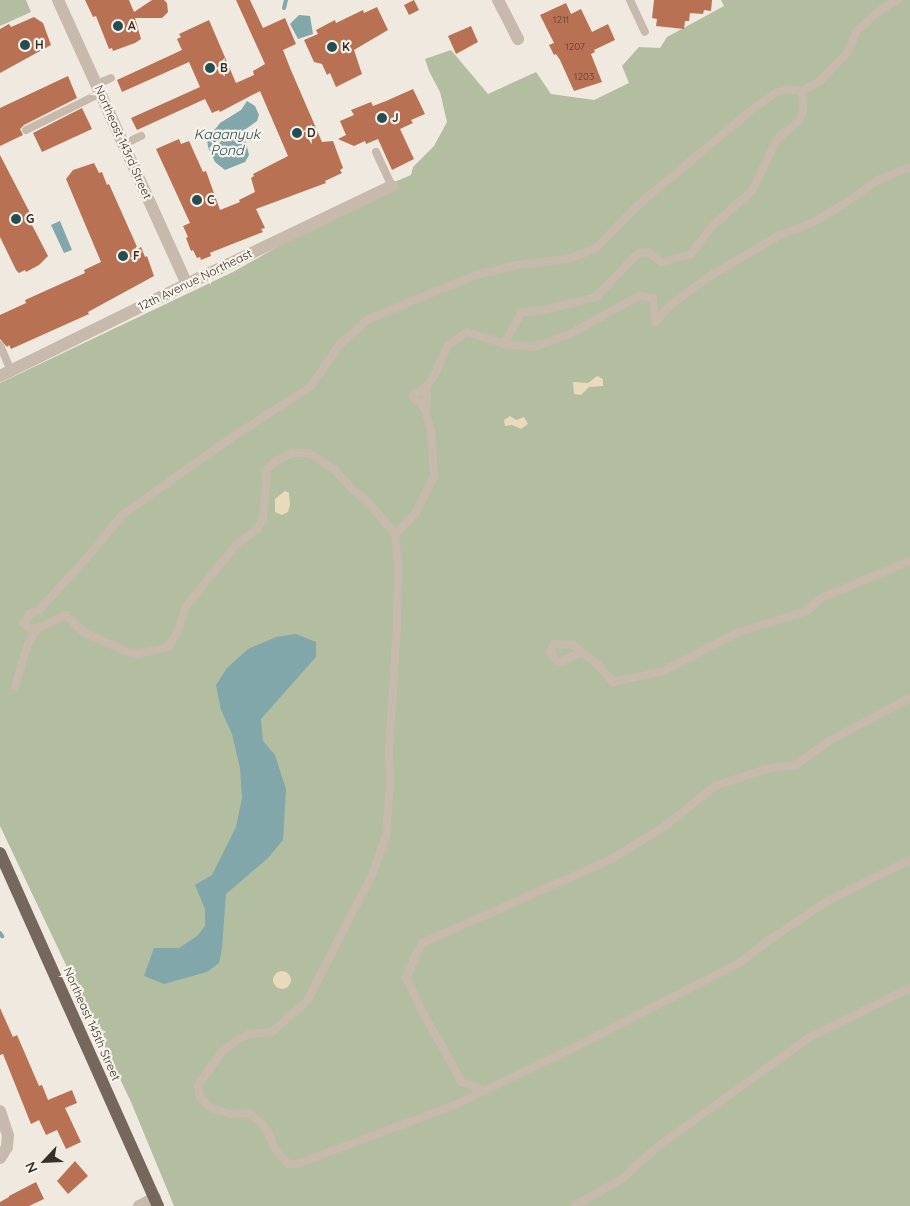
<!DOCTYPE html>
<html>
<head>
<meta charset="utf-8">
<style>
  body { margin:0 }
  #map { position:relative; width:910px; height:1206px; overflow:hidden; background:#f0e9df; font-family:Quicksand,sans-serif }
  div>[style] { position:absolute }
  .green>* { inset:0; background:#b3bea1 }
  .sand>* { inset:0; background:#e8daba }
  .round { border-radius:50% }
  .water>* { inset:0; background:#81a7aa }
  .stream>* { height:4px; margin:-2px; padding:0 2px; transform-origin:2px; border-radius:2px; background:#81a7aa }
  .building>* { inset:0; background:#b97154 }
  .lane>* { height:8px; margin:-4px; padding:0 4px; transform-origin:4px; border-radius:4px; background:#c7baac }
  .street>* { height:12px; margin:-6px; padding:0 6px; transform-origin:6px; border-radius:6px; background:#c7baac }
  .primary>* { height:12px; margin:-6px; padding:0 6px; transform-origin:6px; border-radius:6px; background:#76675d }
  .dots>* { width:14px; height:14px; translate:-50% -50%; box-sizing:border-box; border:2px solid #f8f3eb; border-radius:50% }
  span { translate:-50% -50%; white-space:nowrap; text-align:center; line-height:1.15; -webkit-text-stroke:4.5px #f8f3eb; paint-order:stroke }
  .number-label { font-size:10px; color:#574034 }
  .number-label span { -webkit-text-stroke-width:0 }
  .poi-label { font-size:12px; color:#362f2a; font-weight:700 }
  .left { translate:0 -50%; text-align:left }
  .street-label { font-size:12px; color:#362f2a }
  .water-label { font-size:14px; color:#244e54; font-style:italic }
  .north { position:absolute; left:20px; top:1136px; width:50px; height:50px; -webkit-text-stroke:4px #f8f3eb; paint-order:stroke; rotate:245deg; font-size:14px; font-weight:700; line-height:20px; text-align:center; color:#362f2a }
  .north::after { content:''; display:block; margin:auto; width:18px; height:22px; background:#362f2a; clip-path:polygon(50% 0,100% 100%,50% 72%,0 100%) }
</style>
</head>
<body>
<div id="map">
  <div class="green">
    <div style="clip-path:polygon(0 0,26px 0,31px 12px,0 26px)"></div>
    <div style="clip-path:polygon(721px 0,910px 0,910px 1206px,174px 1206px,131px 1102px,0 826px,0 383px,233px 272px,387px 185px,411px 175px,413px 167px,434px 146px,447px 122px,440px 92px,429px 71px,425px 59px,451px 50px,488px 94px,536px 72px,551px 94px,594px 100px,629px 83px,622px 66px,639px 47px,660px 48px,667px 37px,724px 6px)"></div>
  </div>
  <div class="sand">
    <div style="clip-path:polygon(597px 376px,603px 379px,603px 386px,589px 387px,581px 395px,574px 394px,573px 382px,588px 383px)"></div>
    <div style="clip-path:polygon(510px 416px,516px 420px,524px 417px,528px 424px,521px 429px,512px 425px,505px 426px,504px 420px)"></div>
    <div style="clip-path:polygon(285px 491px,289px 493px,290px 505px,288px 512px,282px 515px,275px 512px,275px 499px)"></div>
    <div class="round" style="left:273px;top:971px;width:18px;height:18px"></div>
  </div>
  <div class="water">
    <div style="clip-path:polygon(299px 15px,310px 16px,313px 34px,298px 39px,290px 24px)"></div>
    <div style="clip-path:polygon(247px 101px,255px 106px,259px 115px,257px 121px,243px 131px,249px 155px,245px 162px,225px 170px,215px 162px,208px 147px,207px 139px,220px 123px,241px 110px)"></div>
    <div style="clip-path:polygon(60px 221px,72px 250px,64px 253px,51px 225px)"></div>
    <div style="clip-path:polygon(296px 634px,316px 642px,316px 657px,261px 719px,263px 741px,275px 755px,286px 789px,283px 840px,268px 858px,226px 894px,222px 948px,219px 963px,207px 972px,164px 984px,144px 976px,154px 948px,179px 948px,197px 936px,205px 926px,205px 909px,195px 885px,212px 875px,236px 827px,242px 798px,240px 768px,232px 734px,221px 710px,216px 685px,227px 668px,248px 649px,276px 637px)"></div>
  </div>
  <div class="stream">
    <div style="left:284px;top:8px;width:8px;rotate:-76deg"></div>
    <div style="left:0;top:933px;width:4px;rotate:56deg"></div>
  </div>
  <div class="building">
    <div style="clip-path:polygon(85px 0,129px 0,134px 12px,152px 0,164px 0,167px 3px,168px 12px,162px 18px,135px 18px,141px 39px,135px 43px,113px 51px,112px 48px,109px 49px,96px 16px,93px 17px)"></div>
    <div style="clip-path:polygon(236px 0,250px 0,263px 28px,285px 18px,296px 44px,283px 50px,290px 68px,322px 142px,333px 141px,343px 168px,340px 170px,342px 173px,325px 181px,326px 183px,256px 209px,265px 228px,261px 229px,263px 232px,212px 252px,210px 253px,211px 256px,201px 260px,200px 257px,197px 258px,193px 250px,191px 251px,186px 238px,188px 237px,183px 226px,190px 223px,156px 149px,179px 139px,181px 144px,189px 141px,203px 172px,206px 171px,220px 210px,240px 202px,239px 200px,255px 192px,251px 178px,254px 176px,253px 174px,288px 156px,260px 91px,220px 112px,219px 110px,212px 113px,205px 99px,137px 130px,131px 118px,200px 87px,189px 62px,122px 92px,117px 80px,182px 50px,177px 39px,181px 37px,179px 34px,209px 20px,236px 83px,254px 75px,253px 71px,265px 64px)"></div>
    <div style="clip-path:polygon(414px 0,419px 10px,409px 15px,404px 5px)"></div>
    <div style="clip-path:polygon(654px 0,712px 0,711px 11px,704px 10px,703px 14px,690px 13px,689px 21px,685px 21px,684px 29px,656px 26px,657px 19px,652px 18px)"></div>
    <div style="clip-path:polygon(566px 3px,571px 14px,581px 9px,592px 32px,608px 24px,615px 40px,594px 50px,595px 52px,591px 54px,602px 82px,574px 91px,560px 60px,556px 54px,554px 55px,549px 45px,554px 43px,540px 15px)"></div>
    <div style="clip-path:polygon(377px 7px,388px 30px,354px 50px,362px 74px,336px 87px,330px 73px,327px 75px,322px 64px,314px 62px,304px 40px,318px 34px,316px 30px,335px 20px,336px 23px,363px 10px,364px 13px)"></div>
    <div style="clip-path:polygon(34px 17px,43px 23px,51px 45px,0 73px,0 29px,9px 24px,11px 27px)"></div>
    <div style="clip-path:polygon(471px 26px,478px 42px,456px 54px,448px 36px)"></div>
    <div style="clip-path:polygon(68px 76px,77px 98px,24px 125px,20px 129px,23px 135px,0 146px,0 108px)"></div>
    <div style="clip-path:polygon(413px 89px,425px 114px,411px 120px,413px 123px,400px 129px,414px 159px,392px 170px,378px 139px,366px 144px,365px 141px,354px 146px,338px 139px,346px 135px,340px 121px,354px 115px,351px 110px,371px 102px,373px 106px,386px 101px)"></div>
    <div style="clip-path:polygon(82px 108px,92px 129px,42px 152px,33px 133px)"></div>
    <div style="clip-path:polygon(0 155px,30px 213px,35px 223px,32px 225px,48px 256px,39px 265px,26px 272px,25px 270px,19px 273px,16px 270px,0 237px)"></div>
    <div style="clip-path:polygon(94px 163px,99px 173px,102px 172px,107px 185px,109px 184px,138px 249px,141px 247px,145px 257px,147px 256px,154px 276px,88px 312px,89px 314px,11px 349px,9px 345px,7px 347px,0 339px,0 315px,26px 303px,25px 300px,85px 273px,84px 270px,101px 262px,66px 179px,73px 170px)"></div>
    <div style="clip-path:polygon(0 1008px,13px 1037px,17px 1035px,39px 1086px,42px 1085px,48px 1100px,72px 1090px,77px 1103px,65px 1108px,81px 1142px,66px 1149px,57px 1130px,46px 1135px,39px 1120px,31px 1124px,3px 1054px,0 1055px)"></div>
    <div style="clip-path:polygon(75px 1161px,88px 1176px,68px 1194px,57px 1181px)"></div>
    <div style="clip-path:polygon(36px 1182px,44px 1199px,29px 1206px,0 1206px,0 1202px,9px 1197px,9px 1196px)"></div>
  </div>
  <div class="lane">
    <div style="left:630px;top:0;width:35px;rotate:65deg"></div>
    <div style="left:898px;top:0;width:17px;rotate:152deg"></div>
    <div style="left:883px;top:8px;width:35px;rotate:139deg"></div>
    <div style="left:857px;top:31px;width:24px;rotate:114deg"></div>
    <div style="left:847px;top:53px;width:39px;rotate:134deg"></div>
    <div style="left:820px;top:81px;width:21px;rotate:151deg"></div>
    <div style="left:802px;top:91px;width:14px;rotate:-172deg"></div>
    <div style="left:788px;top:89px;width:11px;rotate:165deg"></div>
    <div style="left:777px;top:92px;width:28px;rotate:145deg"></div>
    <div style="left:754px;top:108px;width:150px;rotate:140.1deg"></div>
    <div style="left:639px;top:204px;width:63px;rotate:134.4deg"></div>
    <div style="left:595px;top:249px;width:30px;rotate:160deg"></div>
    <div style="left:567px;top:259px;width:49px;rotate:173deg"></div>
    <div style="left:518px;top:265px;width:43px;rotate:166.6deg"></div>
    <div style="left:476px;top:275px;width:117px;rotate:157.8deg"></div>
    <div style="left:368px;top:319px;width:38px;rotate:138deg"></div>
    <div style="left:340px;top:344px;width:52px;rotate:124.9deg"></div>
    <div style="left:310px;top:387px;width:90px;rotate:147.2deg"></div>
    <div style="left:234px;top:436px;width:137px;rotate:144.8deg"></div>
    <div style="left:122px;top:515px;width:48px;rotate:129deg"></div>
    <div style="left:92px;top:552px;width:79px;rotate:132.4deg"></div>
    <div style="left:39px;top:610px;width:9px;rotate:159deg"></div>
    <div style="left:31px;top:613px;width:13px;rotate:129deg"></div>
    <div style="left:23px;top:623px;width:8px;rotate:40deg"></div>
    <div style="left:29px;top:628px;width:9px"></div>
    <div style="left:38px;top:628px;width:31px;rotate:-25deg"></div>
    <div style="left:66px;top:615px;width:24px;rotate:45deg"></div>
    <div style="left:83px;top:632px;width:47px;rotate:23.8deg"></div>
    <div style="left:126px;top:651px;width:12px;rotate:14deg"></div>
    <div style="left:138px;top:654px;width:31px;rotate:-13deg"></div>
    <div style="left:168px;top:647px;width:17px;rotate:-57deg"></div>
    <div style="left:177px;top:633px;width:28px;rotate:-72deg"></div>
    <div style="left:186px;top:606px;width:80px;rotate:-50.6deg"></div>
    <div style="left:237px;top:544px;width:26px;rotate:-36deg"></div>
    <div style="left:258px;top:529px;width:12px;rotate:-66deg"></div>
    <div style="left:263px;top:518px;width:49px;rotate:-85.3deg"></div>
    <div style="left:267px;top:469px;width:12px;rotate:-42deg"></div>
    <div style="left:276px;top:461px;width:18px;rotate:-27deg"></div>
    <div style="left:292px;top:453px;width:17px"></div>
    <div style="left:309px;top:453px;width:30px;rotate:33deg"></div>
    <div style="left:334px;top:469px;width:27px;rotate:48deg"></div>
    <div style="left:352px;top:489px;width:22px;rotate:39deg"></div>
    <div style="left:369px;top:503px;width:40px;rotate:50deg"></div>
    <div style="left:395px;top:534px;width:28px;rotate:84deg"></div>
    <div style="left:398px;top:562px;width:63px;rotate:90.9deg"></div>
    <div style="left:397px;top:625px;width:126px;rotate:93.6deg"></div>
    <div style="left:389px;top:751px;width:34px;rotate:88deg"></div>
    <div style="left:390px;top:785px;width:51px;rotate:94.5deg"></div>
    <div style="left:386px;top:836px;width:41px;rotate:109.7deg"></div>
    <div style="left:372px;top:875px;width:142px;rotate:117.3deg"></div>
    <div style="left:307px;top:1001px;width:47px;rotate:138.5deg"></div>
    <div style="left:272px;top:1032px;width:23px;rotate:175deg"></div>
    <div style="left:249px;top:1034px;width:15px;rotate:152deg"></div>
    <div style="left:236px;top:1041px;width:18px;rotate:142deg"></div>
    <div style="left:222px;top:1052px;width:41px;rotate:126deg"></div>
    <div style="left:198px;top:1085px;width:12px;rotate:81deg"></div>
    <div style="left:200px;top:1097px;width:16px;rotate:45deg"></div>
    <div style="left:211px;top:1108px;width:22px;rotate:16deg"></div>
    <div style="left:232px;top:1114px;width:17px;rotate:-3deg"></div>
    <div style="left:249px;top:1113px;width:11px;rotate:38deg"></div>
    <div style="left:258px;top:1120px;width:16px;rotate:50deg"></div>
    <div style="left:268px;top:1132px;width:18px;rotate:68deg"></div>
    <div style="left:275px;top:1149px;width:20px;rotate:49deg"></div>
    <div style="left:288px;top:1164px;width:9px"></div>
    <div style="left:297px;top:1164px;width:169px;rotate:-20.5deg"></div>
    <div style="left:455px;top:1105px;width:138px;rotate:-25.8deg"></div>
    <div style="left:579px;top:1045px;width:182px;rotate:-27.1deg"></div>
    <div style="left:741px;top:962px;width:36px;rotate:-38deg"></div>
    <div style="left:769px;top:940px;width:74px;rotate:-33.5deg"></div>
    <div style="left:831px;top:899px;width:88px;rotate:-26.3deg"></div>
    <div style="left:97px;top:84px;width:15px;rotate:-23deg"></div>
    <div style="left:26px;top:130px;width:84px;rotate:-26.3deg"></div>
    <div style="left:124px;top:144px;width:19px;rotate:-25deg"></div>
    <div style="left:376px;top:152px;width:38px;rotate:65deg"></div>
    <div style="left:504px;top:344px;width:35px;rotate:-61deg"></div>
    <div style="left:521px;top:313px;width:22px;rotate:-8deg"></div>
    <div style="left:543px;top:310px;width:55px;rotate:-13.8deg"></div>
    <div style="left:596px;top:297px;width:61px;rotate:-46.3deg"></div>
    <div style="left:638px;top:253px;width:10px;rotate:-6deg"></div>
    <div style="left:648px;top:252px;width:17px;rotate:36deg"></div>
    <div style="left:662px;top:262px;width:30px;rotate:-15deg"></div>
    <div style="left:691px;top:254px;width:34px;rotate:-53deg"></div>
    <div style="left:711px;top:227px;width:55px;rotate:-41.3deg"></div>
    <div style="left:752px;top:191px;width:58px;rotate:-64.3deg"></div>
    <div style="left:777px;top:139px;width:30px;rotate:-40deg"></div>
    <div style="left:800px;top:120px;width:11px;rotate:-75deg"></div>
    <div style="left:803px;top:109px;width:18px;rotate:-93deg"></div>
    <div style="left:0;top:345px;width:28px;rotate:67deg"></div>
    <div style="left:426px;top:414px;width:28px;rotate:-88deg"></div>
    <div style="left:427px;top:386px;width:14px;rotate:-56deg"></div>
    <div style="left:435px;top:374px;width:32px;rotate:-66deg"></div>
    <div style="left:448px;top:345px;width:23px;rotate:-34deg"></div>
    <div style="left:467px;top:332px;width:39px;rotate:18deg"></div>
    <div style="left:504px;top:344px;width:30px;rotate:6deg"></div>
    <div style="left:534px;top:347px;width:40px;rotate:-20.2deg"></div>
    <div style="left:572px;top:333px;width:77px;rotate:-28.9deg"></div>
    <div style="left:639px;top:296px;width:14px;rotate:8deg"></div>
    <div style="left:653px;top:298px;width:24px;rotate:83deg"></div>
    <div style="left:656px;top:322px;width:21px;rotate:-51deg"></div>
    <div style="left:669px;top:306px;width:51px;rotate:-36.2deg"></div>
    <div style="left:710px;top:276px;width:81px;rotate:-30.4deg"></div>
    <div style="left:780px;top:235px;width:34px;rotate:-21deg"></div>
    <div style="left:812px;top:223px;width:37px;rotate:-31deg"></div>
    <div style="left:844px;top:204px;width:42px;rotate:-35.2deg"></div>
    <div style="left:878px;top:180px;width:35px;rotate:-22deg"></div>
    <div style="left:395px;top:534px;width:28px;rotate:-45deg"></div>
    <div style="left:415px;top:514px;width:42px;rotate:-63.4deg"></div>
    <div style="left:434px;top:476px;width:45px;rotate:-93.8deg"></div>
    <div style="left:431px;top:431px;width:23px;rotate:-105deg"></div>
    <div style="left:425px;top:409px;width:18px;rotate:-133deg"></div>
    <div style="left:413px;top:396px;width:17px;rotate:-36deg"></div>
    <div style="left:582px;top:652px;width:23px;rotate:155deg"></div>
    <div style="left:561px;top:662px;width:5px;rotate:-158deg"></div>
    <div style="left:556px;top:660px;width:10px;rotate:-127deg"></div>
    <div style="left:550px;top:652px;width:9px;rotate:-63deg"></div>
    <div style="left:554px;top:644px;width:20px;rotate:3deg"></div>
    <div style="left:574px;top:645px;width:11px;rotate:41deg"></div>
    <div style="left:582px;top:652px;width:21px;rotate:39deg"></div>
    <div style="left:598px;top:665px;width:23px;rotate:49deg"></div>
    <div style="left:613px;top:682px;width:51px;rotate:-12.4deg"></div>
    <div style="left:663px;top:671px;width:85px;rotate:-27.2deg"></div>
    <div style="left:739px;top:632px;width:71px;rotate:-17.2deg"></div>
    <div style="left:807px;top:611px;width:19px;rotate:-43deg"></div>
    <div style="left:821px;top:598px;width:96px;rotate:-22.6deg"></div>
    <div style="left:15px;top:686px;width:44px;rotate:-72.8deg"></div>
    <div style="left:28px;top:644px;width:19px;rotate:-58deg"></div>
    <div style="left:482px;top:1090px;width:22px;rotate:-158deg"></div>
    <div style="left:462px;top:1082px;width:81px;rotate:-119.4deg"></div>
    <div style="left:422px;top:1011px;width:38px;rotate:-115deg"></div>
    <div style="left:406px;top:977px;width:38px;rotate:-65deg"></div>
    <div style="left:422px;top:943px;width:208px;rotate:-23.9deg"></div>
    <div style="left:612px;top:859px;width:66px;rotate:-32deg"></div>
    <div style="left:668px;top:824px;width:60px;rotate:-39deg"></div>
    <div style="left:715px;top:786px;width:54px;rotate:-18.4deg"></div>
    <div style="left:766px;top:769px;width:30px;rotate:-8deg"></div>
    <div style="left:796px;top:765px;width:41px;rotate:-36deg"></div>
    <div style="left:829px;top:741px;width:92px;rotate:-28deg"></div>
    <div style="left:574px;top:1206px;width:55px;rotate:-29.4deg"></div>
    <div style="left:622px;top:1179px;width:47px;rotate:-42.4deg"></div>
    <div style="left:657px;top:1147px;width:188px;rotate:-35.7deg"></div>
    <div style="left:810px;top:1037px;width:111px;rotate:-26.1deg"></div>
  </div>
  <div class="street">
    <div style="left:58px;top:0;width:312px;rotate:65.6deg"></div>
    <div style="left:498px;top:0;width:44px;rotate:62.9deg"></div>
    <div style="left:0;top:376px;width:208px;rotate:-26.2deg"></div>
    <div style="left:187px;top:284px;width:227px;rotate:-25.6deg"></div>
    <div style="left:0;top:1111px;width:25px;rotate:72deg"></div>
    <div style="left:8px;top:1135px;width:12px;rotate:95deg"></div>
    <div style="left:7px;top:1147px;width:13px;rotate:122deg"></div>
    <div style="left:139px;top:1206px;width:18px;rotate:-27deg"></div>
  </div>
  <div class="primary">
    <div style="left:0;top:853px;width:387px;rotate:65.9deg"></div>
  </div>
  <div class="dots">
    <div style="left:118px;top:26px;background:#244e54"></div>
    <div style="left:25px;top:45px;background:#244e54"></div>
    <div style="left:332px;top:47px;background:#244e54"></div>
    <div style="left:210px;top:68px;background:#244e54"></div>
    <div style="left:382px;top:118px;background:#244e54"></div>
    <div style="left:297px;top:133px;background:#244e54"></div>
    <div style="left:197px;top:200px;background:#244e54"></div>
    <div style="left:16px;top:219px;background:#244e54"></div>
    <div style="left:123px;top:256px;background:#244e54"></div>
  </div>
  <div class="number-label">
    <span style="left:561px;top:20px">1211</span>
    <span style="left:575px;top:47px">1207</span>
    <span style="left:584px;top:77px">1203</span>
  </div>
  <div class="poi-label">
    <span class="left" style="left:128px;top:26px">A</span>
    <span class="left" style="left:35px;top:45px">H</span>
    <span class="left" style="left:342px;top:47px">K</span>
    <span class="left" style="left:220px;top:68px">B</span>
    <span class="left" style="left:392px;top:118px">J</span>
    <span class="left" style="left:307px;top:133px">D</span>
    <span class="left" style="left:207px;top:200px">C</span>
    <span class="left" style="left:26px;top:219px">G</span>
    <span class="left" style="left:133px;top:256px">F</span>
  </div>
  <div class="street-label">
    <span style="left:123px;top:142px;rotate:66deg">Northeast 143rd Street</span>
    <span style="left:195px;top:280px;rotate:-26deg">12th Avenue Northeast</span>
    <span style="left:92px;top:1024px;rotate:66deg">Northeast 145th Street</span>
  </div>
  <div class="water-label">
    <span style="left:227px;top:142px">Kaganyuk<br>Pond</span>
  </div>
  <div class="north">N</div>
</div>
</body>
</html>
